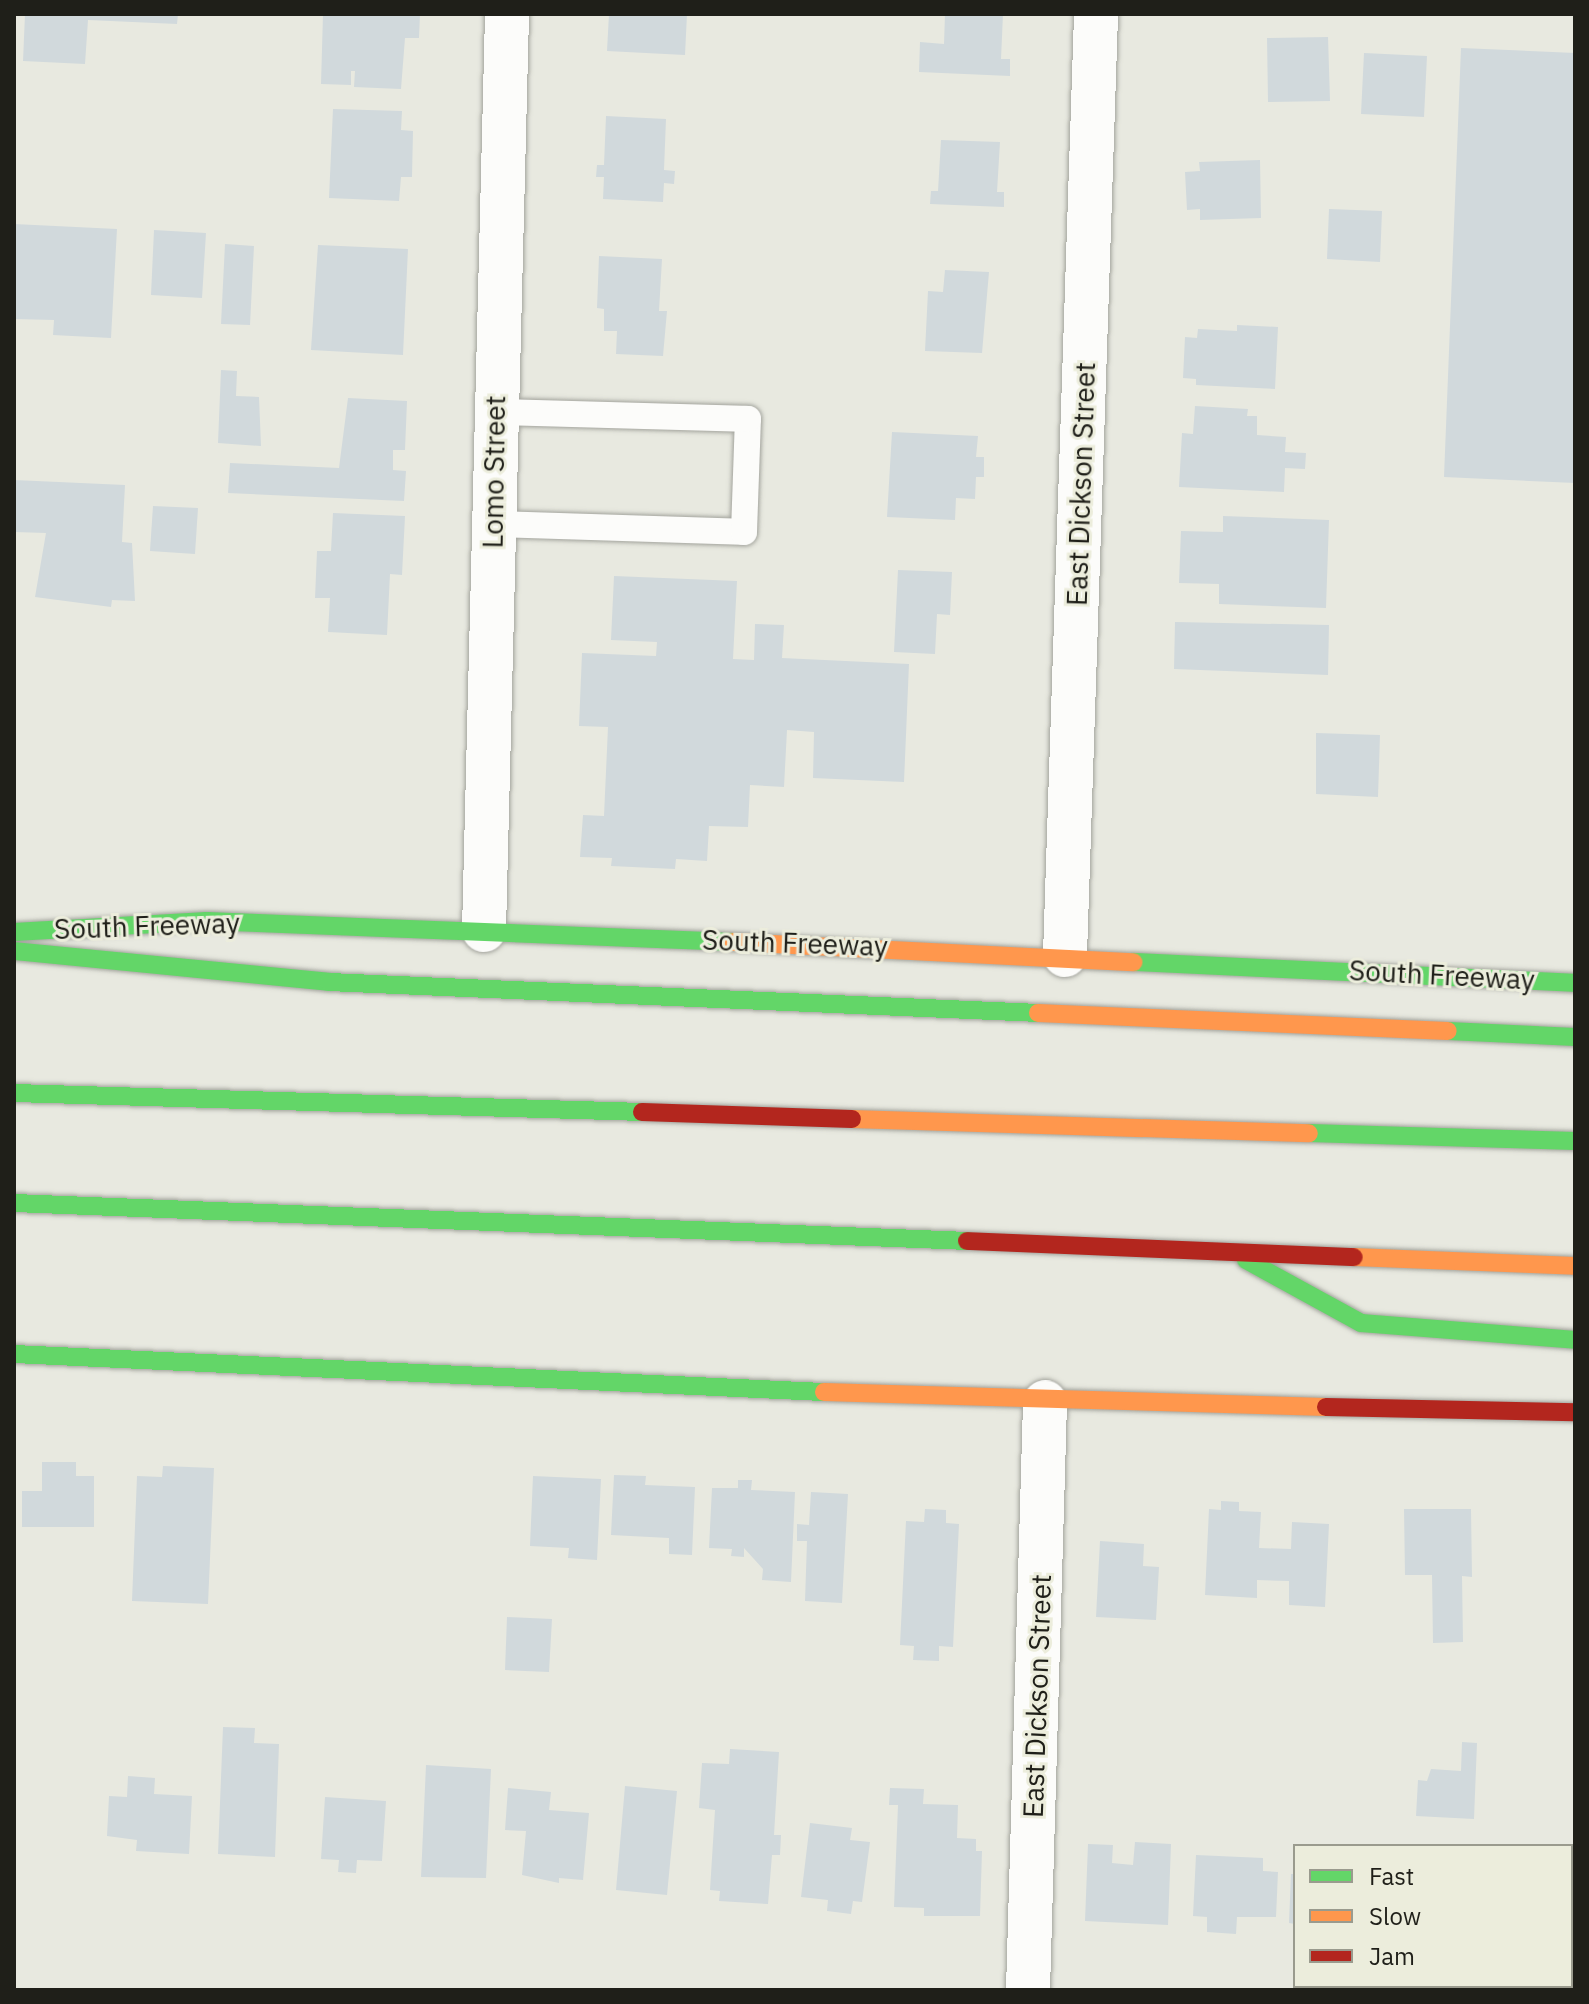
<!DOCTYPE html>
<html>
<head>
<meta charset="utf-8">
<style>
  body { margin:0 }
  #map { position:relative; width:1589px; height:2004px; overflow:hidden; background:#e8e9e0; font-family:"IBM Plex Sans",sans-serif }
  div>[style] { position:absolute }
  .building>* { inset:0; background:#d1d9dc }
  .roads { filter:drop-shadow(0 0 2px #a3a49d) drop-shadow(0 0 2px #a3a49d) }
  .lane>* { height:26px; margin:-13px; padding:0 13px; transform-origin:13px; border-radius:13px; background:#fcfcfa }
  .street>* { height:44px; margin:-22px; padding:0 22px; transform-origin:22px; border-radius:22px; background:#fcfcfa }
  .fast>* { height:18px; margin:-9px; padding:0 9px; transform-origin:9px; border-radius:9px; background:#63d668 }
  .slow>* { height:18px; margin:-9px; padding:0 9px; transform-origin:9px; border-radius:9px; background:#ff974d }
  .jam>* { height:18px; margin:-9px; padding:0 9px; transform-origin:9px; border-radius:9px; background:#b3261e }
  span { translate:-50% -50%; white-space:nowrap; text-align:center; line-height:1.15; -webkit-text-stroke:6px #eceddc; paint-order:stroke }
  .street-label { font-size:28px; color:#1f1f19 }
  .frame { position:absolute; inset:0; border:16px solid #1f1f19; pointer-events:none }
  .legend { position:absolute; left:1293px; top:1844px; width:280px; height:144px; box-sizing:border-box; background:#eceddc; border:2px solid #9a9b8e; margin:0; padding:10px 14px; list-style:none; font-size:24px; color:#1f1f19 }
  .legend li { display:flex; align-items:center; gap:16px; height:40px }
  .legend b { width:40px; border:2px solid #9a9b8e }
</style>
</head>
<body>
<div id="map">
  <div class="building">
    <div style="clip-path:polygon(25px 14px,178px 14px,177px 24px,88px 20px,85px 64px,23px 61px)"></div>
    <div style="clip-path:polygon(323px 14px,420px 14px,419px 38px,405px 38px,401px 89px,354px 87px,355px 71px,351px 71px,351px 85px,321px 84px)"></div>
    <div style="clip-path:polygon(609px 14px,687px 14px,685px 55px,607px 51px)"></div>
    <div style="clip-path:polygon(945px 14px,1003px 14px,1001px 59px,1010px 59px,1010px 76px,919px 72px,920px 42px,944px 44px)"></div>
    <div style="clip-path:polygon(1328px 37px,1330px 101px,1268px 102px,1267px 38px)"></div>
    <div style="clip-path:polygon(1461px 48px,1575px 53px,1575px 483px,1444px 477px)"></div>
    <div style="clip-path:polygon(1364px 53px,1427px 56px,1424px 117px,1361px 114px)"></div>
    <div style="clip-path:polygon(333px 109px,402px 111px,401px 130px,413px 131px,412px 177px,401px 177px,399px 201px,329px 198px)"></div>
    <div style="clip-path:polygon(606px 116px,666px 119px,664px 170px,675px 171px,674px 184px,664px 183px,663px 202px,603px 199px,604px 177px,596px 177px,597px 165px,604px 165px)"></div>
    <div style="clip-path:polygon(941px 140px,1000px 142px,997px 192px,1004px 192px,1004px 207px,930px 204px,931px 191px,938px 191px)"></div>
    <div style="clip-path:polygon(1260px 160px,1261px 218px,1200px 220px,1200px 209px,1187px 210px,1185px 172px,1200px 171px,1199px 162px)"></div>
    <div style="clip-path:polygon(1329px 209px,1382px 211px,1380px 262px,1327px 259px)"></div>
    <div style="clip-path:polygon(14px 224px,117px 229px,111px 338px,53px 335px,54px 320px,14px 319px)"></div>
    <div style="clip-path:polygon(154px 230px,206px 233px,202px 298px,151px 295px)"></div>
    <div style="clip-path:polygon(225px 244px,254px 246px,250px 325px,221px 324px)"></div>
    <div style="clip-path:polygon(318px 245px,408px 249px,403px 355px,311px 350px)"></div>
    <div style="clip-path:polygon(599px 256px,662px 259px,659px 311px,667px 311px,663px 356px,616px 354px,617px 331px,604px 331px,604px 309px,597px 308px)"></div>
    <div style="clip-path:polygon(945px 270px,989px 272px,982px 353px,925px 351px,928px 291px,943px 292px)"></div>
    <div style="clip-path:polygon(1237px 325px,1278px 327px,1275px 389px,1196px 385px,1196px 379px,1183px 378px,1185px 337px,1197px 338px,1198px 329px,1237px 331px)"></div>
    <div style="clip-path:polygon(221px 370px,237px 371px,236px 396px,259px 397px,261px 446px,218px 443px)"></div>
    <div style="clip-path:polygon(348px 398px,407px 401px,405px 450px,393px 450px,393px 470px,406px 471px,404px 501px,228px 493px,230px 463px,339px 468px)"></div>
    <div style="clip-path:polygon(1195px 406px,1248px 409px,1247px 416px,1257px 416px,1257px 435px,1286px 437px,1285px 452px,1306px 453px,1305px 469px,1285px 468px,1284px 492px,1179px 487px,1182px 433px,1193px 434px)"></div>
    <div style="clip-path:polygon(892px 432px,978px 436px,976px 457px,984px 457px,984px 477px,976px 477px,975px 499px,956px 498px,955px 520px,887px 517px)"></div>
    <div style="clip-path:polygon(14px 480px,125px 485px,122px 542px,132px 543px,135px 601px,112px 600px,111px 607px,35px 597px,46px 533px,14px 532px)"></div>
    <div style="clip-path:polygon(153px 506px,198px 508px,195px 554px,150px 551px)"></div>
    <div style="clip-path:polygon(333px 513px,405px 516px,402px 575px,390px 574px,387px 635px,328px 632px,330px 598px,315px 598px,317px 551px,331px 551px)"></div>
    <div style="clip-path:polygon(1223px 516px,1329px 520px,1326px 608px,1219px 604px,1219px 584px,1179px 583px,1181px 531px,1223px 532px)"></div>
    <div style="clip-path:polygon(898px 570px,952px 572px,950px 615px,937px 614px,935px 654px,894px 652px)"></div>
    <div style="clip-path:polygon(614px 576px,737px 581px,733px 659px,754px 660px,755px 624px,784px 625px,782px 658px,909px 664px,904px 782px,813px 778px,814px 732px,787px 730px,784px 787px,750px 785px,748px 827px,709px 826px,707px 861px,676px 859px,675px 869px,611px 866px,612px 858px,580px 857px,583px 815px,604px 816px,608px 727px,579px 726px,582px 653px,656px 656px,657px 642px,611px 640px)"></div>
    <div style="clip-path:polygon(1175px 622px,1329px 625px,1328px 675px,1174px 669px)"></div>
    <div style="clip-path:polygon(1316px 733px,1380px 735px,1378px 797px,1316px 794px)"></div>
    <div style="clip-path:polygon(42px 1462px,76px 1462px,76px 1476px,94px 1476px,94px 1527px,22px 1527px,22px 1491px,42px 1491px)"></div>
    <div style="clip-path:polygon(163px 1466px,214px 1468px,208px 1604px,132px 1601px,137px 1476px,162px 1477px)"></div>
    <div style="clip-path:polygon(614px 1475px,646px 1476px,645px 1485px,695px 1487px,692px 1555px,669px 1554px,669px 1538px,611px 1535px)"></div>
    <div style="clip-path:polygon(533px 1476px,601px 1479px,597px 1560px,568px 1558px,569px 1548px,530px 1546px)"></div>
    <div style="clip-path:polygon(738px 1480px,752px 1480px,751px 1490px,795px 1492px,791px 1582px,762px 1580px,763px 1569px,744px 1548px,744px 1557px,731px 1556px,732px 1549px,709px 1548px,712px 1488px,738px 1488px)"></div>
    <div style="clip-path:polygon(811px 1492px,848px 1494px,842px 1603px,805px 1601px,807px 1541px,797px 1541px,797px 1524px,809px 1525px)"></div>
    <div style="clip-path:polygon(1221px 1501px,1239px 1502px,1239px 1511px,1261px 1512px,1259px 1548px,1291px 1549px,1292px 1522px,1329px 1524px,1325px 1607px,1289px 1605px,1289px 1581px,1257px 1580px,1257px 1598px,1205px 1595px,1209px 1509px,1221px 1510px)"></div>
    <div style="clip-path:polygon(925px 1509px,946px 1510px,946px 1523px,959px 1524px,953px 1647px,939px 1646px,939px 1661px,913px 1660px,914px 1646px,900px 1645px,906px 1521px,924px 1522px)"></div>
    <div style="clip-path:polygon(1404px 1509px,1471px 1509px,1472px 1577px,1462px 1576px,1463px 1642px,1433px 1643px,1432px 1575px,1405px 1575px)"></div>
    <div style="clip-path:polygon(1100px 1541px,1144px 1544px,1143px 1566px,1159px 1567px,1156px 1620px,1096px 1617px)"></div>
    <div style="clip-path:polygon(507px 1617px,552px 1619px,549px 1672px,505px 1670px)"></div>
    <div style="clip-path:polygon(223px 1727px,255px 1728px,254px 1743px,279px 1744px,275px 1857px,218px 1854px)"></div>
    <div style="clip-path:polygon(1462px 1742px,1477px 1743px,1474px 1819px,1416px 1816px,1418px 1780px,1427px 1781px,1431px 1769px,1461px 1771px)"></div>
    <div style="clip-path:polygon(730px 1749px,779px 1752px,774px 1835px,781px 1835px,780px 1855px,772px 1855px,768px 1904px,719px 1901px,720px 1891px,710px 1890px,715px 1810px,699px 1808px,702px 1763px,729px 1764px)"></div>
    <div style="clip-path:polygon(426px 1765px,491px 1769px,486px 1878px,421px 1877px)"></div>
    <div style="clip-path:polygon(128px 1776px,155px 1778px,154px 1794px,192px 1796px,189px 1854px,136px 1851px,137px 1840px,107px 1836px,109px 1796px,127px 1797px)"></div>
    <div style="clip-path:polygon(625px 1786px,677px 1791px,667px 1895px,616px 1890px)"></div>
    <div style="clip-path:polygon(508px 1788px,551px 1792px,549px 1810px,589px 1813px,583px 1880px,559px 1878px,559px 1883px,522px 1875px,526px 1831px,505px 1830px)"></div>
    <div style="clip-path:polygon(890px 1788px,924px 1789px,923px 1804px,958px 1805px,957px 1838px,976px 1839px,976px 1851px,982px 1851px,980px 1916px,924px 1916px,924px 1908px,894px 1907px,898px 1805px,889px 1805px)"></div>
    <div style="clip-path:polygon(325px 1797px,386px 1801px,382px 1861px,357px 1860px,356px 1873px,338px 1872px,339px 1860px,321px 1859px)"></div>
    <div style="clip-path:polygon(810px 1823px,852px 1828px,850px 1840px,870px 1842px,862px 1902px,853px 1901px,851px 1914px,827px 1911px,828px 1900px,801px 1897px)"></div>
    <div style="clip-path:polygon(1135px 1842px,1171px 1844px,1168px 1925px,1085px 1921px,1088px 1844px,1113px 1845px,1112px 1863px,1133px 1865px)"></div>
    <div style="clip-path:polygon(1196px 1855px,1263px 1858px,1263px 1871px,1278px 1872px,1276px 1917px,1237px 1917px,1236px 1934px,1207px 1932px,1207px 1917px,1193px 1916px)"></div>
    <div style="clip-path:polygon(1291px 1874px,1295px 1874px,1295px 1924px,1289px 1923px)"></div>
  </div>
  <div class="roads">
    <div class="lane">
      <div style="left:493px;top:524px;width:251px;rotate:1.8deg"></div>
      <div style="left:744px;top:532px;width:113px;rotate:-88deg"></div>
      <div style="left:748px;top:419px;width:253px;rotate:-178.4deg"></div>
    </div>
    <div class="street">
      <div style="left:484px;top:930px;width:916px;rotate:-88.56deg"></div>
      <div style="left:1065px;top:955px;width:942px;rotate:-88.11deg"></div>
      <div style="left:1028px;top:1990px;width:588px;rotate:-88.34deg"></div>
    </div>
    <div class="fast">
      <div style="left:14px;top:932px;width:193px;rotate:-3.3deg"></div>
      <div style="left:207px;top:921px;width:526px;rotate:2.29deg"></div>
      <div style="left:14px;top:951px;width:317px;rotate:5.6deg"></div>
      <div style="left:329px;top:982px;width:710px;rotate:2.5deg"></div>
      <div style="left:1134px;top:962px;width:441px;rotate:2.7deg"></div>
      <div style="left:1448px;top:1031px;width:127px;rotate:2.7deg"></div>
      <div style="left:14px;top:1093px;width:628px;rotate:1.73deg"></div>
      <div style="left:1309px;top:1133px;width:266px;rotate:1.7deg"></div>
      <div style="left:14px;top:1203px;width:954px;rotate:2.28deg"></div>
      <div style="left:1246px;top:1260px;width:131px;rotate:28.7deg"></div>
      <div style="left:1361px;top:1323px;width:215px;rotate:4.5deg"></div>
      <div style="left:14px;top:1354px;width:811px;rotate:2.69deg"></div>
    </div>
    <div class="slow">
      <div style="left:733px;top:942px;width:401px;rotate:2.9deg"></div>
      <div style="left:1038px;top:1013px;width:410px;rotate:2.5deg"></div>
      <div style="left:852px;top:1119px;width:457px;rotate:1.8deg"></div>
      <div style="left:1354px;top:1257px;width:221px;rotate:2.3deg"></div>
      <div style="left:824px;top:1392px;width:502px;rotate:1.71deg"></div>
    </div>
    <div class="jam">
      <div style="left:642px;top:1112px;width:210px;rotate:1.9deg"></div>
      <div style="left:967px;top:1241px;width:387px;rotate:2.4deg"></div>
      <div style="left:1326px;top:1407px;width:249px;rotate:1.2deg"></div>
    </div>
  </div>
  <div class="street-label">
    <span style="left:494px;top:472px;rotate:-89deg">Lomo Street</span>
    <span style="left:1081px;top:484px;rotate:-88deg">East Dickson Street</span>
    <span style="left:147px;top:926px;rotate:-2deg">South Freeway</span>
    <span style="left:795px;top:943px;rotate:2deg">South Freeway</span>
    <span style="left:1442px;top:975px;rotate:3deg">South Freeway</span>
    <span style="left:1037px;top:1696px;rotate:-88deg">East Dickson Street</span>
  </div>
  <div class="frame"></div>
  <ul class="legend">
  <li><b style="height:10px;background:#63d668"></b>Fast</li>
  <li><b style="height:10px;background:#ff974d"></b>Slow</li>
  <li><b style="height:10px;background:#b3261e"></b>Jam</li>
  </ul>
</div>
</body>
</html>
